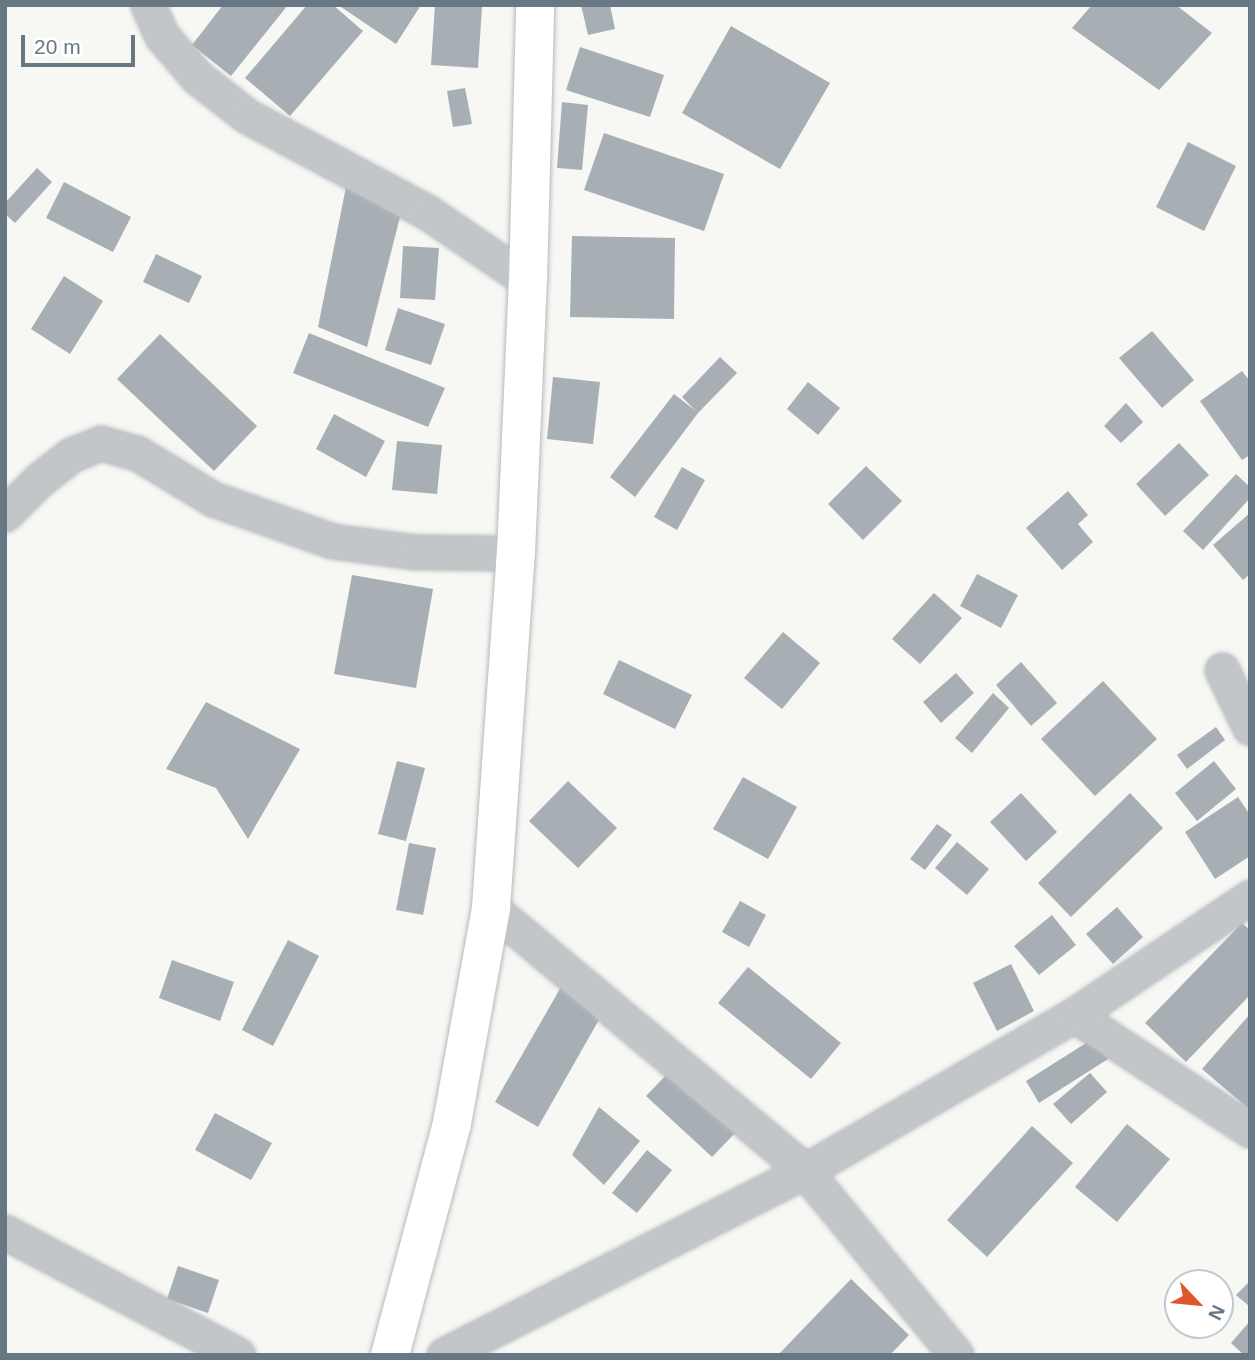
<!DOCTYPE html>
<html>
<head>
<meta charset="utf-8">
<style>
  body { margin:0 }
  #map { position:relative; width:1255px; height:1360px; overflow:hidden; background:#f7f7f4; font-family:Arial,sans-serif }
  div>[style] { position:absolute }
  .building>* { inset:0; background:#a7afb5 }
  .roads { filter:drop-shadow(0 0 2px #b5babe) drop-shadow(0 0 2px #b5babe) }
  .street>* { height:33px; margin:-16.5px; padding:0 16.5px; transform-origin:16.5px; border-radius:16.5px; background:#c2c6c9 }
  .secondary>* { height:38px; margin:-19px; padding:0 19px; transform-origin:19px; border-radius:19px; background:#fff }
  span { translate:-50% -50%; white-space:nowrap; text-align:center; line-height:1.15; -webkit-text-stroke:7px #fff; paint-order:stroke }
  .frame { position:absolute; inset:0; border:7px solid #677784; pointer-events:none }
  .north { position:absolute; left:1164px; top:1269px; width:70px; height:70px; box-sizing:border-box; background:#fff; border:2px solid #c2c9ce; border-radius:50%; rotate:116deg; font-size:19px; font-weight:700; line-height:28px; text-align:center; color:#677784 }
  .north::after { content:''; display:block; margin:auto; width:24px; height:32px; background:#de562c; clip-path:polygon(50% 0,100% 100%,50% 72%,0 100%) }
  .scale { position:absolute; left:21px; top:35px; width:114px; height:32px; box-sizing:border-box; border:4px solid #677784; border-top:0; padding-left:9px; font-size:21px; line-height:24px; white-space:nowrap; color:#677784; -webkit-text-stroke:5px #fff; paint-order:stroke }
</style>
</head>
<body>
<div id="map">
  <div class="building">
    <div style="clip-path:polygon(223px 5px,288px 5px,231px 76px,192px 45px)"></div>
    <div style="clip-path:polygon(307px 5px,333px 5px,363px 31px,290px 116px,245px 78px)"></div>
    <div style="clip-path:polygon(338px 5px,421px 5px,396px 44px)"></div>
    <div style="clip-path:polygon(435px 5px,482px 7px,478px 68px,431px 65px)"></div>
    <div style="clip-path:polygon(581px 5px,610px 5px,615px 29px,588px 35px)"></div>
    <div style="clip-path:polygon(1092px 5px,1176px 5px,1212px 33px,1159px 90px,1072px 28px)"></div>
    <div style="clip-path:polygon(731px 26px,830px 83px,780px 169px,682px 113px)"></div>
    <div style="clip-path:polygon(580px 47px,664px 75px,650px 117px,566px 90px)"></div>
    <div style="clip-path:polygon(465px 88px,472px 124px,453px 127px,447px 91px)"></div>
    <div style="clip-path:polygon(562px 102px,588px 105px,582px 170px,557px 168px)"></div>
    <div style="clip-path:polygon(604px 133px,724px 174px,704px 231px,584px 190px)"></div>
    <div style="clip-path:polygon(1188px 142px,1236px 166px,1204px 231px,1156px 207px)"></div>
    <div style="clip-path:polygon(37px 168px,52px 182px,15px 223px,5px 214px,5px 203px)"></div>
    <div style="clip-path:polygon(64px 182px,131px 217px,113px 252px,46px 218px)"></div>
    <div style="clip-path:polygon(346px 187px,401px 213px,367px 347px,318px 327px)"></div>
    <div style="clip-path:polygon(572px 236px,675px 238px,674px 319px,570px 317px)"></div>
    <div style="clip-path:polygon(403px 246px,439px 248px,435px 300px,400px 298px)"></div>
    <div style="clip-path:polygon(156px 254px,202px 276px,189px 303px,143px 282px)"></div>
    <div style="clip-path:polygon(64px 276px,103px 301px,70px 354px,31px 329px)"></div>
    <div style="clip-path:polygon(398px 308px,445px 324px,431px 365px,385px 350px)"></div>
    <div style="clip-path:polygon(1152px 331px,1194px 380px,1162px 408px,1119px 358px)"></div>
    <div style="clip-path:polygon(309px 333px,445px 388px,428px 427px,293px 373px)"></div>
    <div style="clip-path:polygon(160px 334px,257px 426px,214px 471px,117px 379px)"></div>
    <div style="clip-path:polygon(720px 357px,737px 373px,698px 413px,635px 497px,610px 477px,674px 394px,696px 411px,682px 397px)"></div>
    <div style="clip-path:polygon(1242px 371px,1250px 381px,1250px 455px,1242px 460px,1200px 401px)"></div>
    <div style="clip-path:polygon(553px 377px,600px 382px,593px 444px,547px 439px)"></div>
    <div style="clip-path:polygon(808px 382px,840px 408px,818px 435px,787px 409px)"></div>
    <div style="clip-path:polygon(1126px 403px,1143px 422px,1121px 443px,1104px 426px)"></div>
    <div style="clip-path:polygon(334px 414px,385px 441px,366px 477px,316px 449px)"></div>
    <div style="clip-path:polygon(397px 441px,442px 445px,437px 494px,392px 490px)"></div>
    <div style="clip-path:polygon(1179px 443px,1209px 475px,1165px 516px,1136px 484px)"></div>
    <div style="clip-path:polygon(866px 466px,902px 501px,863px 540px,828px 504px)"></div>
    <div style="clip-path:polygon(682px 467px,705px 480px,677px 530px,654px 517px)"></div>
    <div style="clip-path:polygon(1236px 474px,1250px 487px,1250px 498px,1203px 550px,1183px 531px)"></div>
    <div style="clip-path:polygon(1068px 491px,1088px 515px,1078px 524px,1093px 542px,1062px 570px,1026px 528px)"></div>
    <div style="clip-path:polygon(1250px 513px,1250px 574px,1243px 580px,1213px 545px)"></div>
    <div style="clip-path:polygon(977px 574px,1018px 595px,1001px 628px,960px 606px)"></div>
    <div style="clip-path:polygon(352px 575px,433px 589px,416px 688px,334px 674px)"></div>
    <div style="clip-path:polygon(934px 593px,962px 618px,920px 664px,892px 639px)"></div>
    <div style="clip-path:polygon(783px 632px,820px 663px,782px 709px,744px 678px)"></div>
    <div style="clip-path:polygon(619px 660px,692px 695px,675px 729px,603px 694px)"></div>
    <div style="clip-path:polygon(1021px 662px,1057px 703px,1031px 726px,996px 685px)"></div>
    <div style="clip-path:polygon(956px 673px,974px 693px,941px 723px,923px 702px)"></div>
    <div style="clip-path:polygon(1103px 681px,1157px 739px,1095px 796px,1041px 739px)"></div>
    <div style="clip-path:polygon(993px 693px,1009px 708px,972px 753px,955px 738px)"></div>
    <div style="clip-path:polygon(206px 702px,300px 749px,248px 839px,216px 788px,166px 769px)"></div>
    <div style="clip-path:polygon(1216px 727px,1225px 740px,1187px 769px,1177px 755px)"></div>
    <div style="clip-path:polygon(397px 761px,425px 768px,406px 841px,378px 834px)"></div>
    <div style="clip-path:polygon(1214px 761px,1236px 789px,1197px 821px,1175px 793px)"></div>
    <div style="clip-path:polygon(743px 777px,797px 807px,768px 859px,713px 829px)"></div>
    <div style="clip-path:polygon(568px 781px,617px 828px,578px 868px,529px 821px)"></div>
    <div style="clip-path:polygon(1021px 793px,1057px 832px,1026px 861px,990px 822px)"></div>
    <div style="clip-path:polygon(1130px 793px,1163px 828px,1071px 917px,1038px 883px)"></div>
    <div style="clip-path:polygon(1238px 797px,1250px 815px,1250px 856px,1215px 879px,1185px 832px)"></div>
    <div style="clip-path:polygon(937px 824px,952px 835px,925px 870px,910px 859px)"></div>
    <div style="clip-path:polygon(957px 842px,989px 869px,967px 895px,935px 868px)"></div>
    <div style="clip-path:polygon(409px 843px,436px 848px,423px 915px,396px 910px)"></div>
    <div style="clip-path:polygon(740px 901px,766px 915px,749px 947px,722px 932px)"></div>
    <div style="clip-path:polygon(1117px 907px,1143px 937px,1113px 964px,1086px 934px)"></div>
    <div style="clip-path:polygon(1052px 915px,1076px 945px,1039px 975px,1014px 946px)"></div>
    <div style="clip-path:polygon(1242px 923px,1250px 930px,1250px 995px,1186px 1062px,1145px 1023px)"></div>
    <div style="clip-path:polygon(288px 940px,319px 956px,273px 1046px,242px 1030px)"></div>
    <div style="clip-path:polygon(172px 960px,234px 982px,220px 1021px,159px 998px)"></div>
    <div style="clip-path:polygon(1011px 964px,1034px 1011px,997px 1031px,973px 983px)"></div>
    <div style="clip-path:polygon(748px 967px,841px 1043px,811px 1079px,718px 1003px)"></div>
    <div style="clip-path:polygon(561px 987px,604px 1011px,538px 1127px,495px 1102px)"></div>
    <div style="clip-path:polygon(1250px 1014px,1250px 1110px,1202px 1069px)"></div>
    <div style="clip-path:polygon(1094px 1038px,1108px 1059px,1039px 1103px,1026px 1081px)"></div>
    <div style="clip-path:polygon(673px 1068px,738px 1130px,712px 1157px,646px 1096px)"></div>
    <div style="clip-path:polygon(1090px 1073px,1107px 1092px,1071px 1124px,1053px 1104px)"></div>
    <div style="clip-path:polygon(599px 1107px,640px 1141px,604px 1185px,572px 1155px)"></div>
    <div style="clip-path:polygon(215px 1113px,272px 1143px,251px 1180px,195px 1150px)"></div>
    <div style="clip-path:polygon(1127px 1124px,1170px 1159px,1117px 1222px,1075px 1187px)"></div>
    <div style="clip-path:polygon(1032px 1126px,1073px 1163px,987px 1257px,947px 1220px)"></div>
    <div style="clip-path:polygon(647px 1150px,672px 1170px,637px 1213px,612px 1193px)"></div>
    <div style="clip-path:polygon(178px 1266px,219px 1280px,208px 1313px,167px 1299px)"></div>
    <div style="clip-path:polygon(851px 1279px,909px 1335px,890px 1355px,778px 1355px)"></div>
    <div style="clip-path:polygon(1250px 1281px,1250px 1307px,1236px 1295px)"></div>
    <div style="clip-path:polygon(1250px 1321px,1250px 1355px,1244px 1355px,1231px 1343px)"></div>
  </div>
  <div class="roads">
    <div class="street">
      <div style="left:148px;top:5px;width:34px;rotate:66deg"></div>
      <div style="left:162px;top:36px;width:54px;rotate:49.5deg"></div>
      <div style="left:197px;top:77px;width:63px;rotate:38deg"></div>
      <div style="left:247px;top:116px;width:204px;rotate:28.1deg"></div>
      <div style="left:427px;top:212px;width:122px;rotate:34.3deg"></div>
      <div style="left:5px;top:514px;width:48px;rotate:-45deg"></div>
      <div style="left:39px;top:480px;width:41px;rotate:-38deg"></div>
      <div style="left:71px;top:455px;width:32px;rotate:-22deg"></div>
      <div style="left:101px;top:443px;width:37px;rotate:16deg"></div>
      <div style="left:137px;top:453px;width:89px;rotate:31.2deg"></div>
      <div style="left:213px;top:499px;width:126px;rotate:19.4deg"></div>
      <div style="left:332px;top:541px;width:85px;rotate:7.5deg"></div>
      <div style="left:416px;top:552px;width:100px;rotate:0.6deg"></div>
      <div style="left:1222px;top:670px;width:64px;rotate:64.2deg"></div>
      <div style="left:491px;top:908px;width:410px;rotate:39.9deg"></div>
      <div style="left:805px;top:1171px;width:238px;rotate:50.6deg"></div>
      <div style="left:1074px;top:1015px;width:210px;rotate:33.2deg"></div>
      <div style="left:5px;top:1232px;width:263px;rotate:27.8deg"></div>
      <div style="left:444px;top:1355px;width:405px;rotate:-27deg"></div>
      <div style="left:805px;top:1171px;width:311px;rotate:-30.1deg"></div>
      <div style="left:1074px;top:1015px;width:212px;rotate:-33.8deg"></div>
    </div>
    <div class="secondary">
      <div style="left:390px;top:1355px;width:240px;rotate:-75deg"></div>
      <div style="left:452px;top:1123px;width:219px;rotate:-79.7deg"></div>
      <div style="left:491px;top:908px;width:356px;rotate:-86deg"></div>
      <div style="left:516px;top:553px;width:272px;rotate:-87.5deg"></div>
      <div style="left:528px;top:281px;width:276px;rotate:-88.5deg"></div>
    </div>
  </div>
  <div class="frame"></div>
  <div class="north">N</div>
  <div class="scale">20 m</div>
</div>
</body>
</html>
